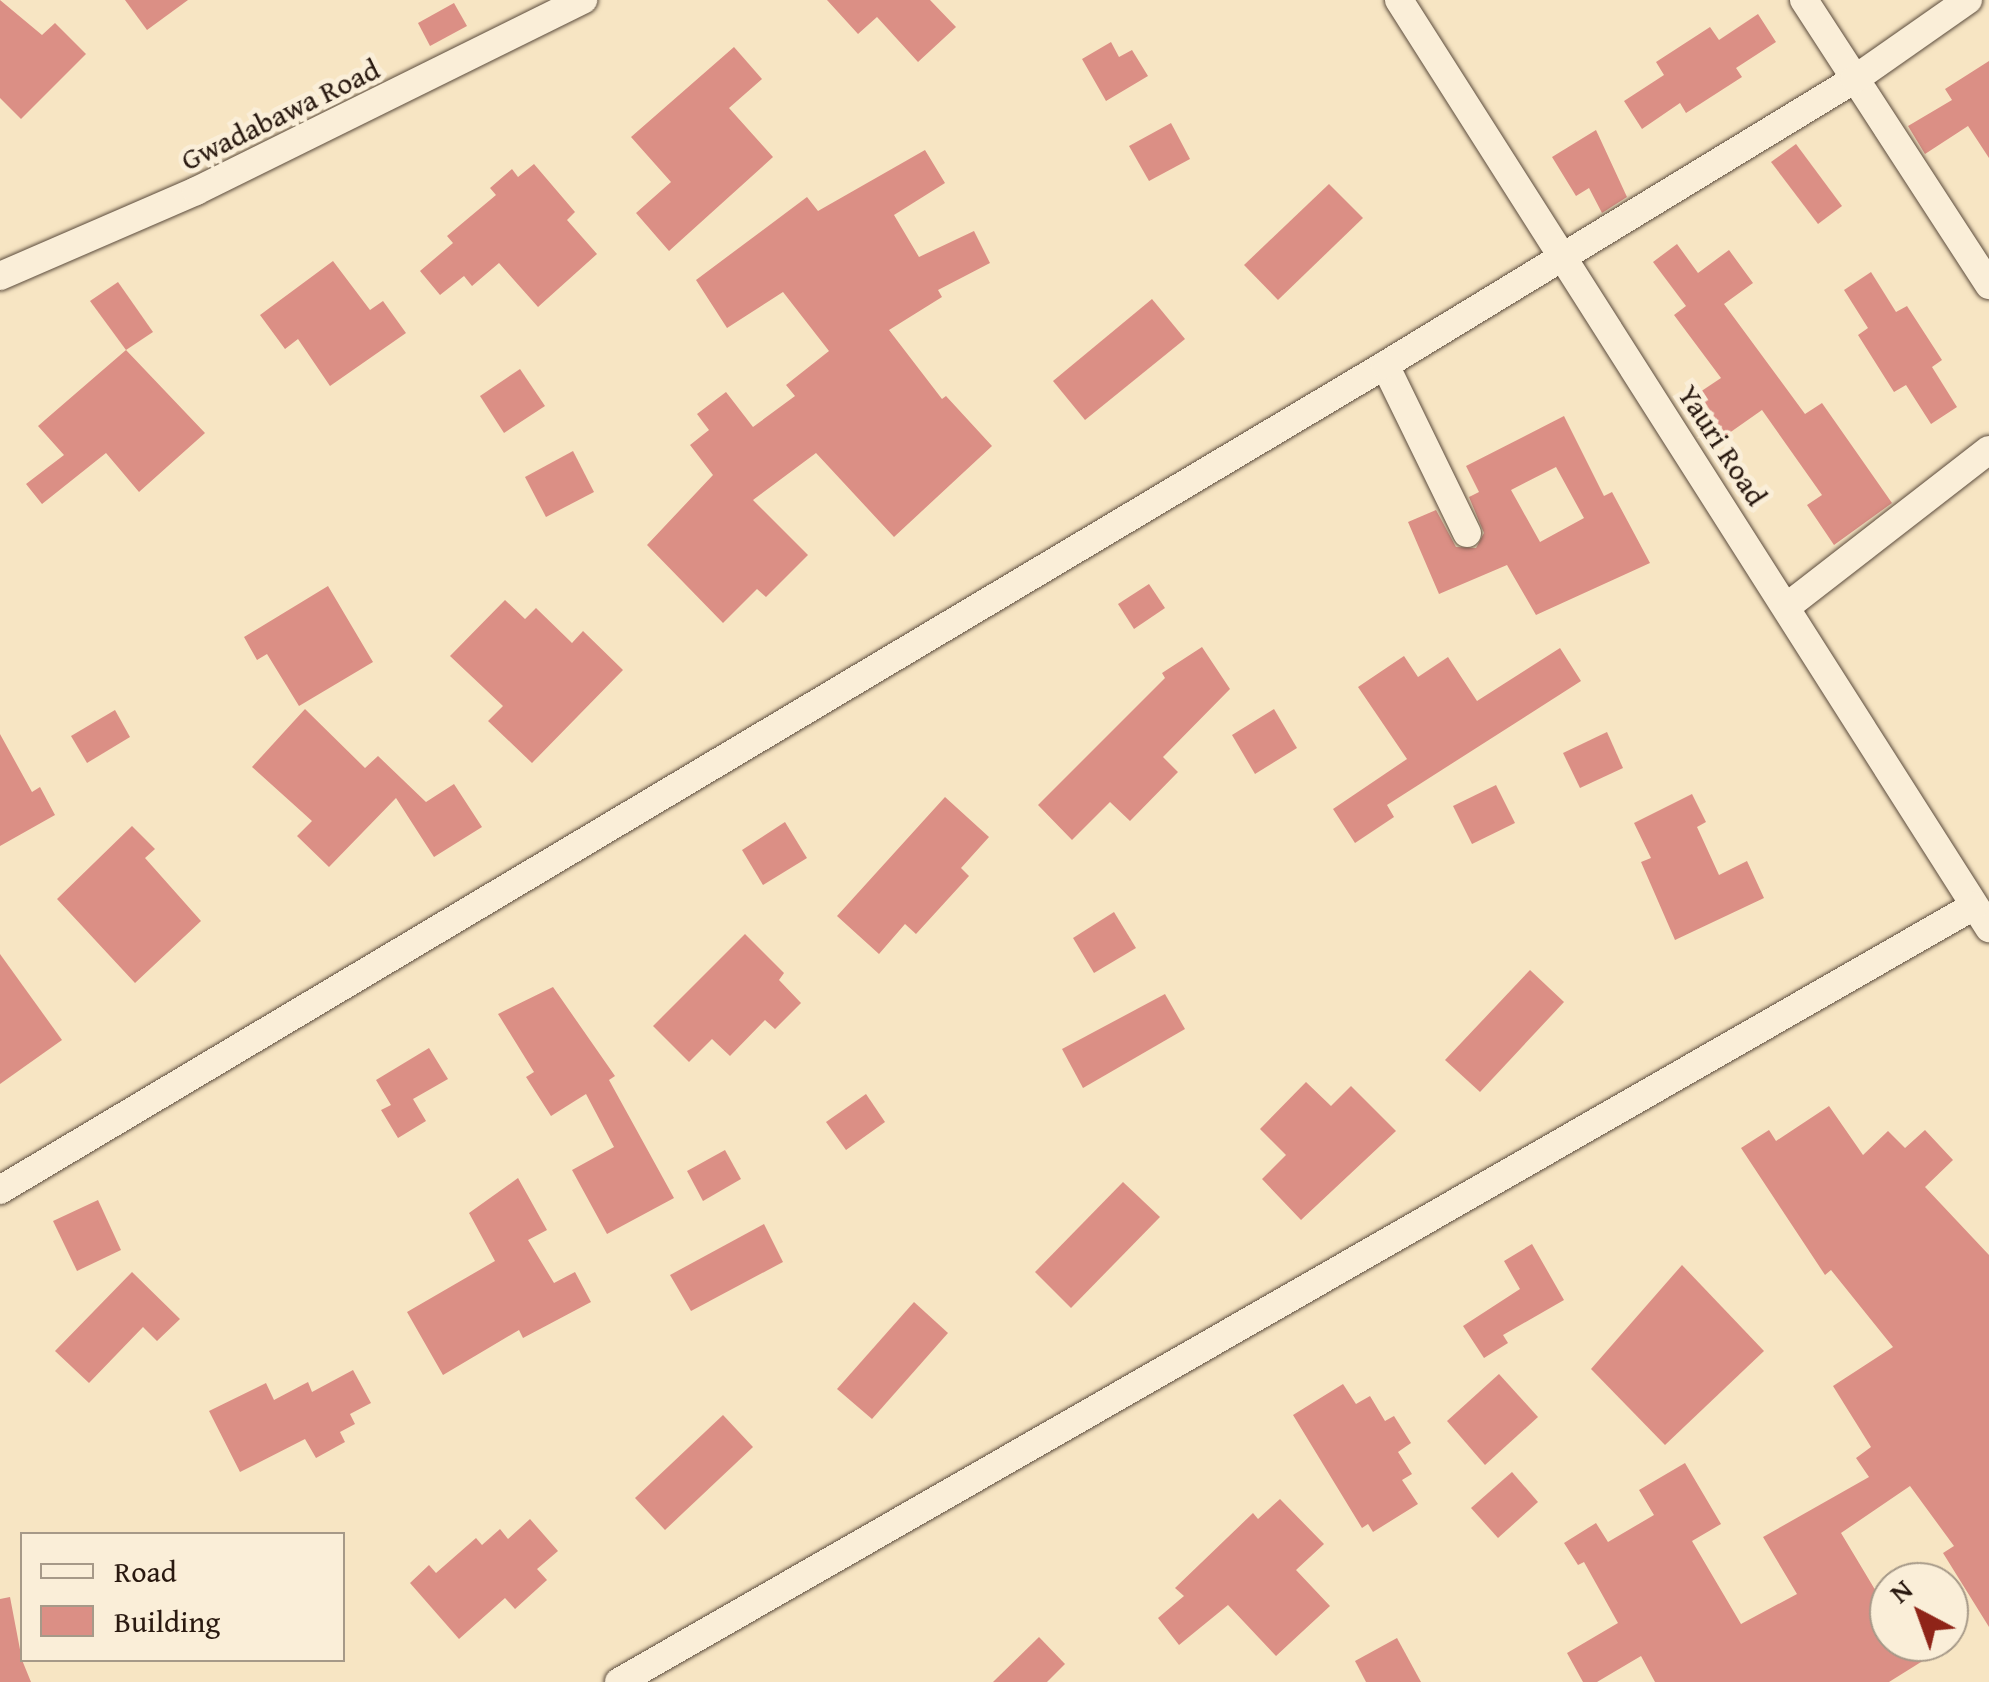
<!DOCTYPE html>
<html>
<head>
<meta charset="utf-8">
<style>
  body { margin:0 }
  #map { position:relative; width:1989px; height:1682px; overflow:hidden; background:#f7e5c3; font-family:"Gentium Book Plus",serif }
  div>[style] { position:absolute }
  .building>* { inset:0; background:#db8f85 }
  .roads { filter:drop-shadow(0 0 2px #5c4c3d) drop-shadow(0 0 2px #5c4c3d) }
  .minor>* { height:28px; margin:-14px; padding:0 14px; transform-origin:14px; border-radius:14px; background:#faeed8 }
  span { translate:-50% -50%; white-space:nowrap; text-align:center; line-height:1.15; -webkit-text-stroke:10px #faeed8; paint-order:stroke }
  .street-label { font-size:30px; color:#291910 }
  .legend { position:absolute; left:20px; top:1532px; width:325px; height:130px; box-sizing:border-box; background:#faeed8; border:2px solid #a69988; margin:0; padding:12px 18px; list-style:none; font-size:30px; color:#291910 }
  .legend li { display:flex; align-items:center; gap:20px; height:50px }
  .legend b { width:50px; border:2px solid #a69988 }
  .north { position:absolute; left:1869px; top:1562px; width:100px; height:100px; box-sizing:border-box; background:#faeed8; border:2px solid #a69988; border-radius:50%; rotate:319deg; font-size:28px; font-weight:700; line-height:40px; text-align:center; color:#291910 }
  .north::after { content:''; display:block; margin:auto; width:35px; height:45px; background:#8f2418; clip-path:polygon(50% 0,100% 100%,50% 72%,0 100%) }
</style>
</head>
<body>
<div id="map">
  <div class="building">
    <div style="clip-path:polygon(0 0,42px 35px,55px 23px,86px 54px,21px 119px,0 98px)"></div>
    <div style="clip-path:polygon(125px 0,188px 0,147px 30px)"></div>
    <div style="clip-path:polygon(827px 0,930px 0,956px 27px,918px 62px,877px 17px,858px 34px)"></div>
    <div style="clip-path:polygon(454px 3px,467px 26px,430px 46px,418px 23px)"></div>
    <div style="clip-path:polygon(1758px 14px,1776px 42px,1736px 68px,1742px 77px,1686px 113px,1680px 103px,1642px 129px,1624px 101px,1664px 75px,1656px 62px,1710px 27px,1719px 40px)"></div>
    <div style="clip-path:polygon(1111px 42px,1119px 57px,1132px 50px,1148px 76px,1106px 101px,1082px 59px)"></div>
    <div style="clip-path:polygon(734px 47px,762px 79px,729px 108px,773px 157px,669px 251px,636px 213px,671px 182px,631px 137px)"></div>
    <div style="clip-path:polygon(1989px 61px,1989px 158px,1968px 126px,1925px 154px,1908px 126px,1952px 100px,1945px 89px)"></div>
    <div style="clip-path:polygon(1171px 123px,1190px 159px,1149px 181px,1129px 146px)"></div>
    <div style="clip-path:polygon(1596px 130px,1627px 197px,1602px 213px,1589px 188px,1576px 196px,1552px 157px)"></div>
    <div style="clip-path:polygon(1796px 144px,1842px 206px,1818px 224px,1771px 162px)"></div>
    <div style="clip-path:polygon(925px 150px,945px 183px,894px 215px,919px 257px,974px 231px,990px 263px,938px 290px,942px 297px,889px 330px,942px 399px,946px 396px,992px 446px,894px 537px,816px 453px,753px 500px,808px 555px,766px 597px,757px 589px,723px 623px,647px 545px,713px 475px,690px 445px,709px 430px,697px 414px,726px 392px,753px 427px,795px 396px,786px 385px,829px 351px,783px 292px,727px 328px,696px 280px,807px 197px,818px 211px)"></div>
    <div style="clip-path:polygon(534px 164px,575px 212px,567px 220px,597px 254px,538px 307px,499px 263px,472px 286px,464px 276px,440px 295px,420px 271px,453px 243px,447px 236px,496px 195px,490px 188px,512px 169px,518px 177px)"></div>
    <div style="clip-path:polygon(1329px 184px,1363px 218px,1278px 300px,1244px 265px)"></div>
    <div style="clip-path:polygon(1677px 244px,1698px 273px,1729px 250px,1753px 283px,1724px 304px,1805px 414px,1822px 403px,1892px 503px,1834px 545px,1807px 505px,1822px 495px,1762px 410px,1725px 436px,1697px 394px,1721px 378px,1674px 315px,1686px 306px,1653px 262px)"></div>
    <div style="clip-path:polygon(333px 261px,370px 310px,383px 301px,406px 333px,330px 386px,298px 339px,285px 349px,260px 315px)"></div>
    <div style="clip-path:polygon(1871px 272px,1896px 312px,1907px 306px,1942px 360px,1932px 367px,1957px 407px,1931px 424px,1906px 385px,1894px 392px,1858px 335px,1868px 328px,1844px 290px)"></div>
    <div style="clip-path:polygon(118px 282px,153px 332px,126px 350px,90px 301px)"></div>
    <div style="clip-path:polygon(1152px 299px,1185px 339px,1085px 420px,1053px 381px)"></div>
    <div style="clip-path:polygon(126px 350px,205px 433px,139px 492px,106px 453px,42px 504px,26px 484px,64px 455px,38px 426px)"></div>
    <div style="clip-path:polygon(520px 369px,545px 406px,504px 433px,480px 396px)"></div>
    <div style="clip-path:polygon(evenodd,1564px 416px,1604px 496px,1612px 492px,1650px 563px,1536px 615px,1507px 565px,1439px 594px,1408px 522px,1436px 510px,1456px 547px,1476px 548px,1484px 533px,1469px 497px,1479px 492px,1466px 466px,1564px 416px,1556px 467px,1584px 518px,1540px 542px,1511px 490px,1556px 467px)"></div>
    <div style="clip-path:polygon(573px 451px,594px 492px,546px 517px,525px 477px)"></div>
    <div style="clip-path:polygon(1149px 584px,1165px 608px,1134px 629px,1118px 604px)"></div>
    <div style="clip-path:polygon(328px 586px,373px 662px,299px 706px,267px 654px,257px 660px,244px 637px)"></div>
    <div style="clip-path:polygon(505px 600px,525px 619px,536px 608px,572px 643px,583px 631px,623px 670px,532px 763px,488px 721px,503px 706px,450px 656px)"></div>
    <div style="clip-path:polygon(1202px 647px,1230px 689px,1163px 757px,1178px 772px,1130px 821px,1110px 802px,1072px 840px,1038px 805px,1165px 678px,1162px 673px)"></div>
    <div style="clip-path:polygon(1560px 648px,1581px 681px,1387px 805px,1394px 817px,1355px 843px,1333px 809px,1407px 759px,1358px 687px,1404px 656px,1418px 677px,1448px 657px,1477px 701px)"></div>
    <div style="clip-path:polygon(305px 709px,365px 768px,378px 756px,426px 802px,454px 784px,482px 827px,434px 857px,396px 798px,329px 867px,297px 836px,312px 821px,252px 767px)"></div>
    <div style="clip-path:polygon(1274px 709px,1297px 748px,1255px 774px,1232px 735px)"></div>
    <div style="clip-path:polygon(115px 710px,130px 737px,87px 763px,71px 736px)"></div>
    <div style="clip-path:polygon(1607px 732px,1623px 768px,1580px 788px,1563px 753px)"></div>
    <div style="clip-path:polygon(0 734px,32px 792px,40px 787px,55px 815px,0 846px)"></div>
    <div style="clip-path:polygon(1496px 785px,1515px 823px,1472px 844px,1453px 806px)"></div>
    <div style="clip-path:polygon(1692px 794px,1706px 822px,1697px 827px,1719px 875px,1747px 861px,1764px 898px,1675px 940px,1641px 862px,1651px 858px,1634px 823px)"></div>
    <div style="clip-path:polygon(945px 797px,989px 837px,961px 868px,969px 876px,916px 934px,905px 924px,879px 954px,837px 916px)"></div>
    <div style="clip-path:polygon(785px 822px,807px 858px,763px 885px,742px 850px)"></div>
    <div style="clip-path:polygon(132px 826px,155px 849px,145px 858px,201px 921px,135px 983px,57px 899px)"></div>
    <div style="clip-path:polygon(1114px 912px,1136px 948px,1094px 973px,1073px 938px)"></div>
    <div style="clip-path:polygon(745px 934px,784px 973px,779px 980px,801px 1003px,775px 1029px,765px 1020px,730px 1056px,712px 1039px,689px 1062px,653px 1026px)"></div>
    <div style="clip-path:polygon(0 954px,62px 1040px,0 1084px)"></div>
    <div style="clip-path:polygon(1530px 970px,1564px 1002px,1480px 1092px,1445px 1060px)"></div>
    <div style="clip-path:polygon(553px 987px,615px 1076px,609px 1080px,674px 1198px,607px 1234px,572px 1170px,614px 1147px,586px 1094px,551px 1116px,526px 1077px,534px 1072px,498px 1014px)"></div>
    <div style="clip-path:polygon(1165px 994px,1185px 1029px,1083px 1088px,1062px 1049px)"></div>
    <div style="clip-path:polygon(429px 1048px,448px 1079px,413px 1099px,426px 1121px,398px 1138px,381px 1110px,391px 1105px,376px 1080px)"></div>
    <div style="clip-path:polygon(1306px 1082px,1331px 1106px,1351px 1086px,1396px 1131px,1301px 1220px,1262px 1179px,1286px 1155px,1260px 1129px)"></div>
    <div style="clip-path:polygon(866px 1094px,885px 1122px,846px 1150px,826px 1122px)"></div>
    <div style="clip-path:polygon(1829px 1106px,1863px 1155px,1888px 1131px,1905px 1148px,1925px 1130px,1953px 1160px,1925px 1187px,1989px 1255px,1989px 1627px,1943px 1553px,1954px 1546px,1910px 1486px,1841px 1533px,1877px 1593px,1889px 1585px,1889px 1642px,1953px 1642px,1889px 1682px,1655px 1682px,1641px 1656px,1597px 1682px,1583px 1682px,1567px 1653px,1618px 1623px,1584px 1562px,1578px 1565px,1564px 1543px,1596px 1523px,1608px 1542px,1654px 1515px,1639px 1490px,1685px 1463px,1721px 1524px,1692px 1541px,1741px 1624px,1797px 1594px,1763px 1537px,1869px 1477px,1856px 1458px,1871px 1447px,1833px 1386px,1893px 1347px,1831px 1270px,1825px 1275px,1741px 1148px,1769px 1130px,1776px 1141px)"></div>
    <div style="clip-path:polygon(725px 1150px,741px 1179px,703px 1201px,687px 1171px)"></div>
    <div style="clip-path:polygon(518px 1178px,547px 1230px,528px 1240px,554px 1283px,575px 1272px,591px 1302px,523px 1338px,519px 1330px,443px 1375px,407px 1312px,495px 1261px,469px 1213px)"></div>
    <div style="clip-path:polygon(1123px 1182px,1160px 1217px,1071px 1308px,1035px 1272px)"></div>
    <div style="clip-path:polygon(98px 1200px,121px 1250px,77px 1271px,53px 1221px)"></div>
    <div style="clip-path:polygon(764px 1224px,783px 1262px,691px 1311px,670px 1275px)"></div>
    <div style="clip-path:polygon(1532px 1244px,1564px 1300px,1503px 1335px,1508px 1343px,1484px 1358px,1463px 1326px,1520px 1289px,1504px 1261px)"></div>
    <div style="clip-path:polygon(1682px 1265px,1764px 1351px,1665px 1445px,1591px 1369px)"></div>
    <div style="clip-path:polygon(132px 1272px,180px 1319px,157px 1341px,143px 1327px,89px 1383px,55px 1351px)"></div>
    <div style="clip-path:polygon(914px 1302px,948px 1333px,872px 1419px,837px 1389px)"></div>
    <div style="clip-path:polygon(353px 1370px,371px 1403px,350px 1414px,355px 1424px,340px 1432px,345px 1442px,316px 1458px,305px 1439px,240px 1472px,209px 1411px,266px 1383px,274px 1400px,308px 1382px,312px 1392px)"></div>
    <div style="clip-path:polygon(1499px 1374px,1538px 1417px,1485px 1465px,1447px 1421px)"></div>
    <div style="clip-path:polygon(1343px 1384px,1356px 1404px,1370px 1396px,1385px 1421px,1394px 1416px,1411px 1443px,1398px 1452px,1412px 1474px,1402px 1480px,1418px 1504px,1373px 1532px,1368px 1524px,1362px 1528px,1293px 1415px)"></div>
    <div style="clip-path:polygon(723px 1415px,753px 1447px,665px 1530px,635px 1498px)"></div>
    <div style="clip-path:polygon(1512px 1472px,1538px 1502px,1498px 1538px,1471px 1508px)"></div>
    <div style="clip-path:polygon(1280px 1499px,1324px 1544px,1296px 1570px,1330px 1606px,1276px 1656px,1228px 1605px,1179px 1645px,1158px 1618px,1184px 1596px,1175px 1588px,1253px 1513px,1258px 1519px)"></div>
    <div style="clip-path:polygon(530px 1519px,558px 1551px,537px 1569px,547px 1580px,515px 1609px,505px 1598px,459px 1639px,410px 1583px,429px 1565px,436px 1573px,476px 1538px,482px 1545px,500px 1529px,508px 1539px)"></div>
    <div style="clip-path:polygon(10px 1597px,22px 1660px,31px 1682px,0 1682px,0 1599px)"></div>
    <div style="clip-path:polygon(1039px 1637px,1065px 1664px,1047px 1682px,993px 1682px)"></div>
    <div style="clip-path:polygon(1397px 1638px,1421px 1682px,1366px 1682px,1355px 1661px)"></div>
  </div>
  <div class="roads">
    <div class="minor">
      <div style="left:1399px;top:0;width:1100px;rotate:57.55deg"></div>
      <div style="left:1804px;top:0;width:340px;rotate:57deg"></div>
      <div style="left:0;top:276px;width:214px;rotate:-23.4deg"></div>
      <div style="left:196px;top:191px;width:432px;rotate:-26.3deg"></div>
      <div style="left:1385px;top:365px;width:187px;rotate:64deg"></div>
      <div style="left:1789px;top:605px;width:253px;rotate:-37.8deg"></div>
      <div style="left:0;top:1190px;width:1612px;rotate:-30.78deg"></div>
      <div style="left:1385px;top:365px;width:550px;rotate:-31.32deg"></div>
      <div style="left:1855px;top:79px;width:138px;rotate:-35deg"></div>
      <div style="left:619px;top:1682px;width:1561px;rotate:-29.8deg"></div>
    </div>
  </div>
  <div class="street-label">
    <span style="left:280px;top:114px;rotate:-26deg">Gwadabawa Road</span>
    <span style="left:1723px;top:445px;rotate:57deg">Yauri Road</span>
  </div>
  <ul class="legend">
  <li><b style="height:12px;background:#faeed8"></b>Road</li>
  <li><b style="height:28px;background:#db8f85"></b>Building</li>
  </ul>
  <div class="north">N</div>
</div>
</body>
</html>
